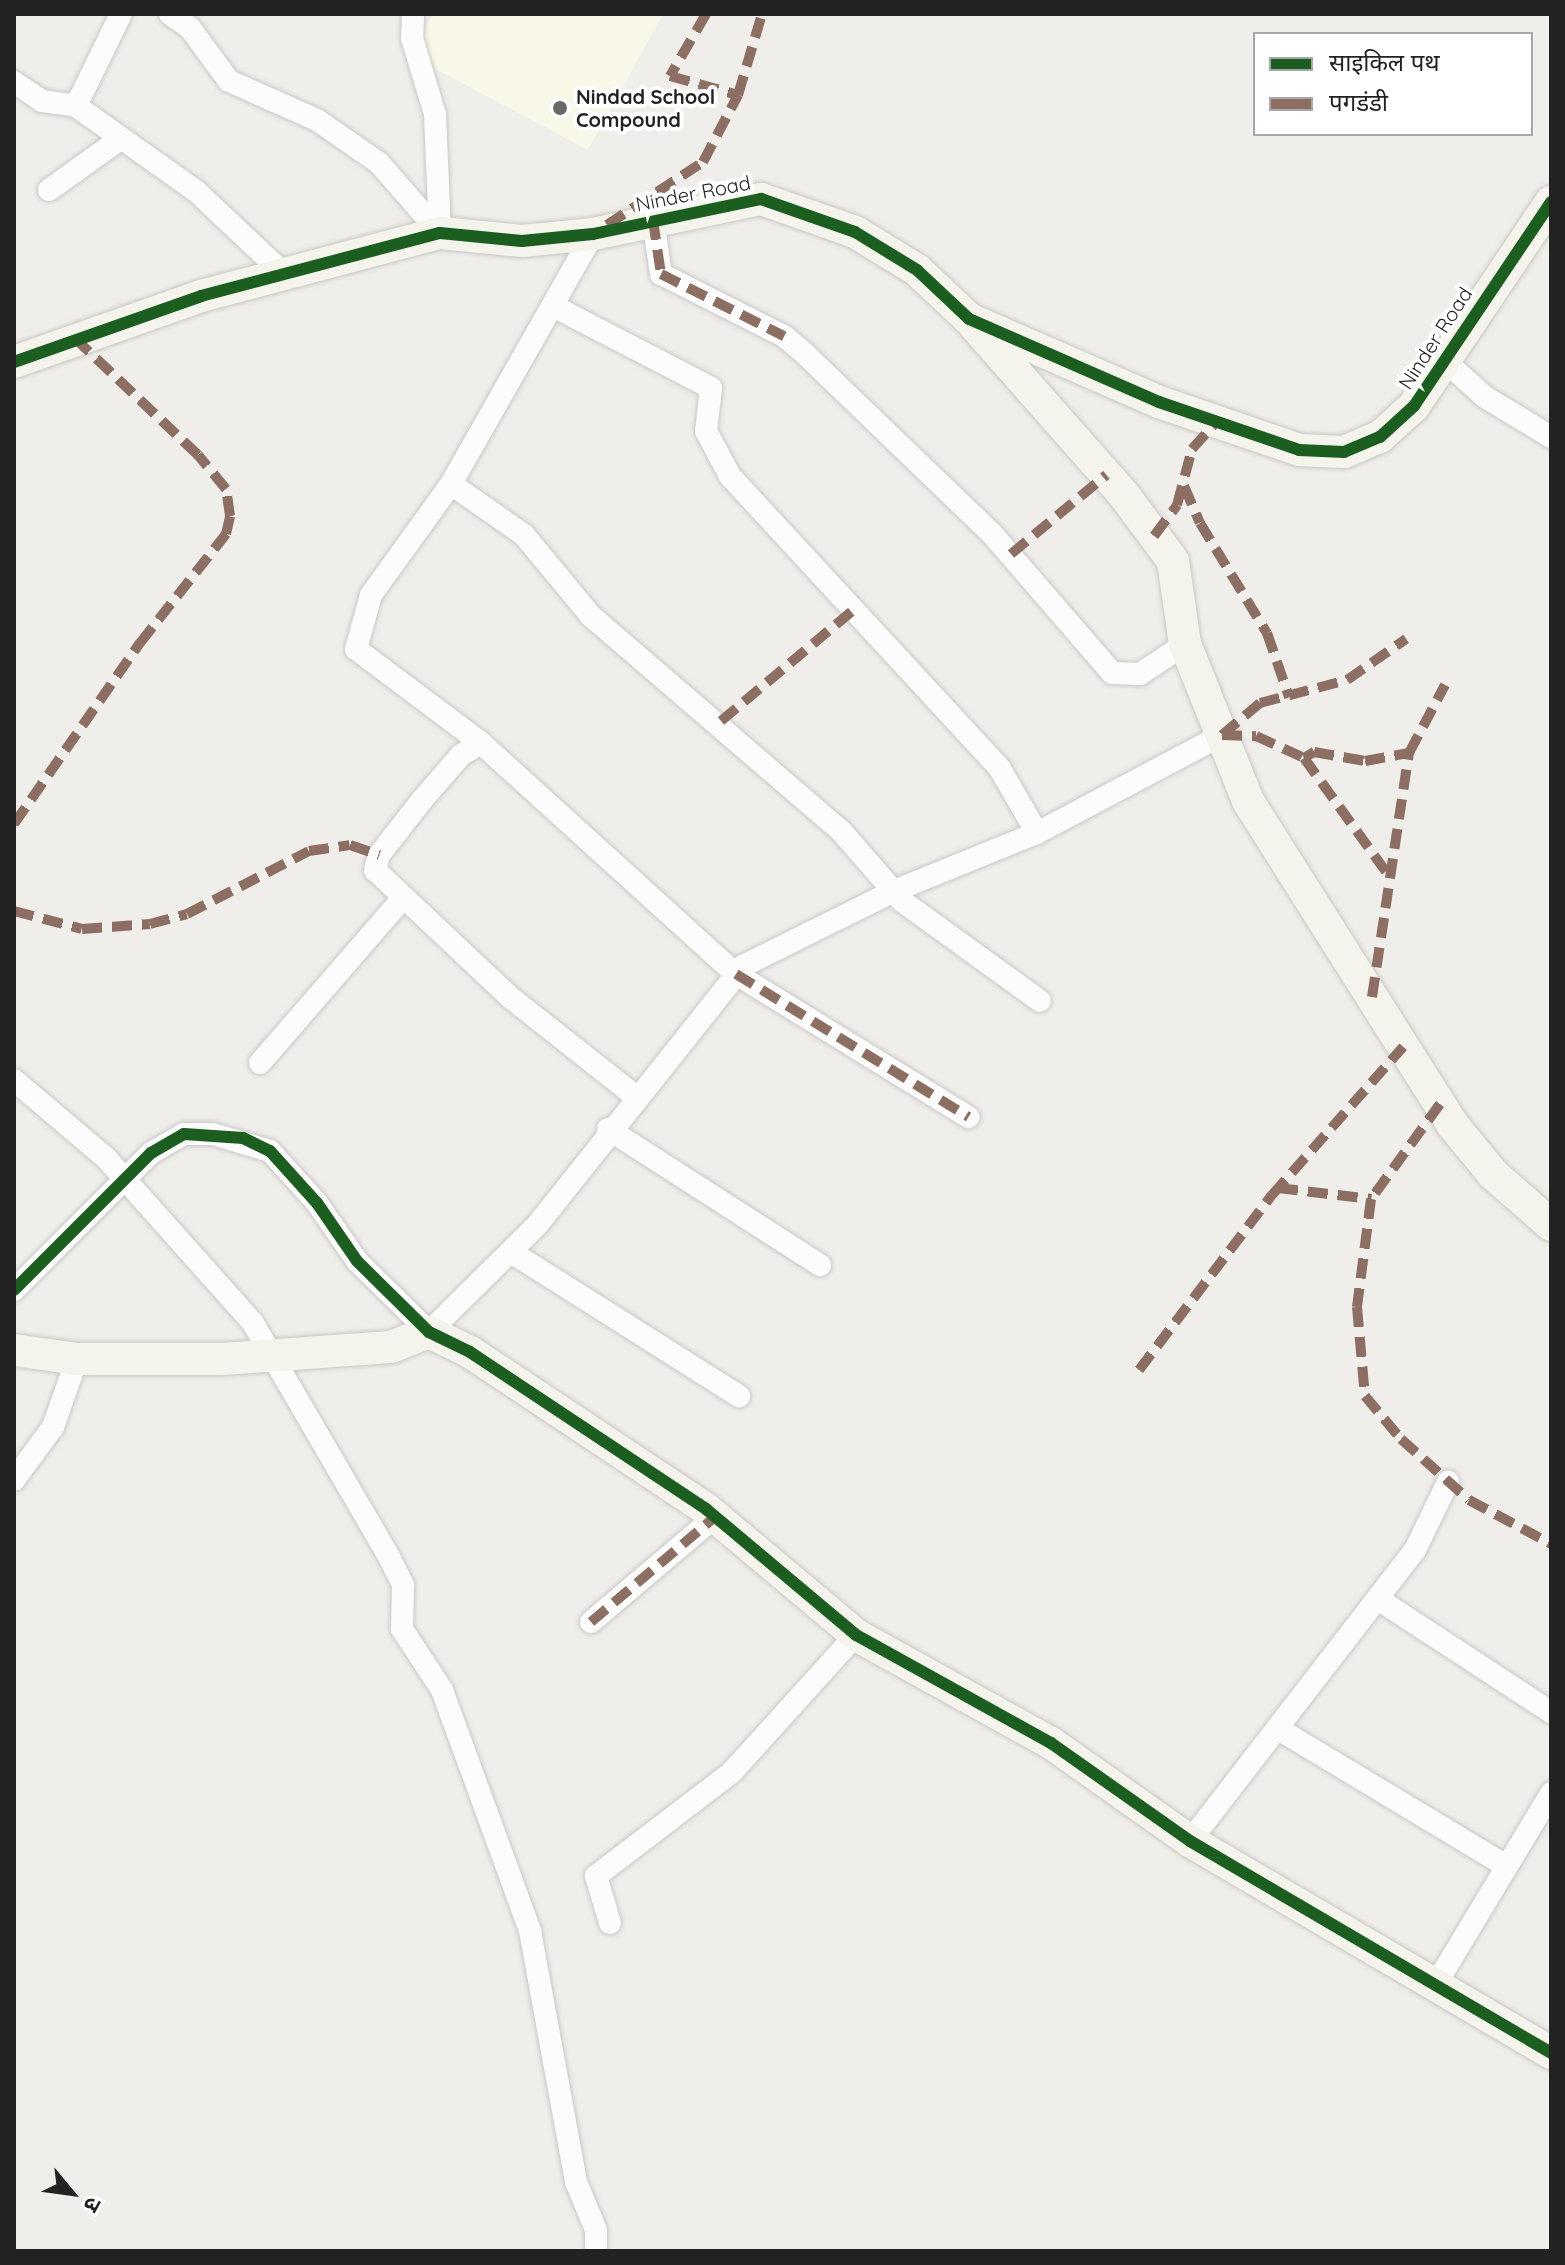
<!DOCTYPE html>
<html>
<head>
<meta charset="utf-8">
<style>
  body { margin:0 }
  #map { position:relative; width:1565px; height:2265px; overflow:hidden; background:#f0eeeb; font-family:Quicksand,"Noto Sans Devanagari",sans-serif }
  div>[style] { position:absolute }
  .education>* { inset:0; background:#f8f7e8 }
  .roads { filter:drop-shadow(0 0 2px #c9c8c7) drop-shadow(0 0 2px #c9c8c7) }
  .street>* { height:22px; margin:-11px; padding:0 11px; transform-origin:11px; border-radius:11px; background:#fdfcfc }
  .secondary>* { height:32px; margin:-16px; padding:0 16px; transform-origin:16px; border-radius:16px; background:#f4f4ed }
  .quiet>* { height:10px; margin-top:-5px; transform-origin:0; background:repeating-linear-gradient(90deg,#8d6e63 0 20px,transparent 0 30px) }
  .cycleway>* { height:12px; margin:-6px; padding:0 6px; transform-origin:6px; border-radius:6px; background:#1b5e20 }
  .dots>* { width:22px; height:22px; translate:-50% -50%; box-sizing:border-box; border:4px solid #fff; border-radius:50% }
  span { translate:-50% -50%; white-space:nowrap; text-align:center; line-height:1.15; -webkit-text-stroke:8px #fff; paint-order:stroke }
  .poi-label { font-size:20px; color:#222; font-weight:700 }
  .left { translate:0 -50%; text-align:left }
  .street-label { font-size:20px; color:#222 }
  .frame { position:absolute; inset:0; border:16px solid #222; pointer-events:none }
  .legend { position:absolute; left:1253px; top:32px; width:280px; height:104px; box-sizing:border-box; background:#fff; border:2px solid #a7a7a7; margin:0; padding:10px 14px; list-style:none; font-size:24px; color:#222 }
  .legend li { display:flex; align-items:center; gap:16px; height:40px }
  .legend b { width:40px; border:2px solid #a7a7a7 }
  .north { position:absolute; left:32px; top:2153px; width:80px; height:80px; -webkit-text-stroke:6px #fff; paint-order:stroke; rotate:119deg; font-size:22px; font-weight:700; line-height:32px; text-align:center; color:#222 }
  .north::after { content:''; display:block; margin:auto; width:28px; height:36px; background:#222; clip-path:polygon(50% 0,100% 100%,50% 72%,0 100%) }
</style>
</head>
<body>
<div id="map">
  <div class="education">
    <div style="clip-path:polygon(433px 14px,663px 14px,588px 150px,411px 56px)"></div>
  </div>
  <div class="roads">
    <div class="street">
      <div style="left:121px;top:14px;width:102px;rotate:116.1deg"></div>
      <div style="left:76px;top:106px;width:147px;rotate:35.3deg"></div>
      <div style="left:196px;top:191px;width:120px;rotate:43.3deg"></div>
      <div style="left:170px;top:14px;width:24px;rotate:35deg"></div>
      <div style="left:190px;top:28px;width:66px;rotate:53.7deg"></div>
      <div style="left:229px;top:81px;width:96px;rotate:23.9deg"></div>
      <div style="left:317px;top:120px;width:75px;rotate:34.7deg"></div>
      <div style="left:379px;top:163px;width:93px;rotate:48.9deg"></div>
      <div style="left:413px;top:14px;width:24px;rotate:92deg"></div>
      <div style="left:412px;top:38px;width:79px;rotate:73.2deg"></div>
      <div style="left:435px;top:114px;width:119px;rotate:87.6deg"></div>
      <div style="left:14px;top:82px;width:34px;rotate:34deg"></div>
      <div style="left:42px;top:101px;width:34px;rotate:8deg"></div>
      <div style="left:49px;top:190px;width:87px;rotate:-35.7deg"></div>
      <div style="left:653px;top:220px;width:55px;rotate:81.6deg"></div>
      <div style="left:661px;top:274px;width:138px;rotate:26.8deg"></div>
      <div style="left:784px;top:336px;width:26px;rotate:40deg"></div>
      <div style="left:804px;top:353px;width:262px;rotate:43.9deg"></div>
      <div style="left:993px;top:535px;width:182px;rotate:49.2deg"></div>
      <div style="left:1112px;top:673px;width:28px;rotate:2deg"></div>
      <div style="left:1140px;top:674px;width:54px;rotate:-33.7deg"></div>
      <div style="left:593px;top:234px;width:288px;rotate:119.6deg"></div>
      <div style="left:451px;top:484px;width:89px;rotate:34.9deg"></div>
      <div style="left:524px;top:535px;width:105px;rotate:50.4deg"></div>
      <div style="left:591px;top:616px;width:331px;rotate:40.7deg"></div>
      <div style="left:842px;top:832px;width:91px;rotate:49deg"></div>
      <div style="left:902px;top:901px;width:170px;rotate:35.9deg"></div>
      <div style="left:555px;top:307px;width:176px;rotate:27.4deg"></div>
      <div style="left:711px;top:388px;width:43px;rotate:96.6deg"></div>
      <div style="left:706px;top:431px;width:51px;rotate:61.9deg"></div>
      <div style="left:730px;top:476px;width:398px;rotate:47.3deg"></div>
      <div style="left:1000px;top:769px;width:74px;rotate:60deg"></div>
      <div style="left:1444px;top:360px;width:55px;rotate:42.1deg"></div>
      <div style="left:1485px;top:397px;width:77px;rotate:31.2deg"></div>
      <div style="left:451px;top:484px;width:137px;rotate:125.8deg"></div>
      <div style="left:371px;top:595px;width:56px;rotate:105.5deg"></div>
      <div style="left:356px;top:649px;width:156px;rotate:36.9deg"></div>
      <div style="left:481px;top:743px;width:344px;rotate:42.2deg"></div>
      <div style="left:736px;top:974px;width:273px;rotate:31.6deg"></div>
      <div style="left:481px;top:743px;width:23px;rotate:149deg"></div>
      <div style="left:461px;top:755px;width:60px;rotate:130.9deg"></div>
      <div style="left:422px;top:800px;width:70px;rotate:128deg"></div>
      <div style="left:379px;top:855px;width:16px;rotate:105deg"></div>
      <div style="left:375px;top:870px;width:187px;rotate:43.3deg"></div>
      <div style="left:511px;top:998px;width:158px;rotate:38.3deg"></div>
      <div style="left:260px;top:1063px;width:216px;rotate:-49.1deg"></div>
      <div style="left:14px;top:1080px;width:121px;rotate:40.3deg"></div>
      <div style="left:106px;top:1158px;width:221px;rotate:48.3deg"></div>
      <div style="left:253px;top:1323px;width:271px;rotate:59.8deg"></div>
      <div style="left:389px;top:1557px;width:31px;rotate:63deg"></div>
      <div style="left:403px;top:1585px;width:44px;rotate:91.3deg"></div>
      <div style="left:402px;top:1629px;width:73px;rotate:56.7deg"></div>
      <div style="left:442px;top:1690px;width:257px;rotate:69.9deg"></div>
      <div style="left:530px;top:1931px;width:255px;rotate:79.6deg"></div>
      <div style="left:576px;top:2182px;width:52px;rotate:67.4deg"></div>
      <div style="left:596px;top:2230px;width:21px;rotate:90deg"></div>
      <div style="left:608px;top:1129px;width:252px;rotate:32.7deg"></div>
      <div style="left:511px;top:1252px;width:270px;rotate:32.3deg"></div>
      <div style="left:14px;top:1290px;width:194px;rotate:-45deg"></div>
      <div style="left:151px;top:1153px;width:38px;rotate:-30deg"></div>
      <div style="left:184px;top:1134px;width:29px"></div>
      <div style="left:213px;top:1134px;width:59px;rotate:16.6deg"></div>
      <div style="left:270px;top:1151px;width:70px;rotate:47.9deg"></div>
      <div style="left:317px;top:1203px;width:70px;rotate:55.4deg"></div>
      <div style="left:357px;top:1261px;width:101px;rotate:44.6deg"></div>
      <div style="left:429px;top:1332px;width:153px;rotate:-44.7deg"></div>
      <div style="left:538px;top:1224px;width:330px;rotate:-51.5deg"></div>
      <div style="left:743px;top:966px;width:169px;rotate:-26.4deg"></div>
      <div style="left:894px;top:891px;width:154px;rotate:-22.1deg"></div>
      <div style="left:1037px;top:833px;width:209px;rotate:-27.9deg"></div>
      <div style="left:14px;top:1480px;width:66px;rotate:-53.7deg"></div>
      <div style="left:53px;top:1427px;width:72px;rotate:-70.6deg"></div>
      <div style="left:1378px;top:1599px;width:207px;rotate:33.2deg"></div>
      <div style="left:591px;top:1622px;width:162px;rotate:-40.3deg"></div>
      <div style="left:1280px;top:1730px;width:264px;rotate:31deg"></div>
      <div style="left:1190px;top:1841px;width:368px;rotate:-52.3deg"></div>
      <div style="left:1415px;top:1550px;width:76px;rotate:-64.1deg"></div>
      <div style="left:610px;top:1923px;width:49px;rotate:-106.6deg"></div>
      <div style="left:596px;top:1876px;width:171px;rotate:-37.4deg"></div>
      <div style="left:732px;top:1772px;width:185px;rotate:-47.9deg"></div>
      <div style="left:1436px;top:1984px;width:223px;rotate:-58.9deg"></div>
    </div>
    <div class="secondary">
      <div style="left:975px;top:326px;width:225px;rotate:48.6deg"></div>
      <div style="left:1124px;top:495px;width:82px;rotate:53.4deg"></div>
      <div style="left:1173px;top:561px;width:84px;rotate:81.8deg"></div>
      <div style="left:1185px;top:644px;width:169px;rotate:68.1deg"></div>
      <div style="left:1248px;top:801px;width:382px;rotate:57.7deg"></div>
      <div style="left:1452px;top:1124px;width:65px;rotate:50.6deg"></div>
      <div style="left:1493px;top:1174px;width:77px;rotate:41.3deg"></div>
      <div style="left:14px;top:362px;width:198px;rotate:-19.4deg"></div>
      <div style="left:201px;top:296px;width:247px;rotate:-14.8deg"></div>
      <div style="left:440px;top:233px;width:82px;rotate:5.6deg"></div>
      <div style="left:522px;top:241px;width:71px;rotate:-5.6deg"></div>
      <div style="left:593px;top:234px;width:172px;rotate:-11.8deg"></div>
      <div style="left:761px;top:199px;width:100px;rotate:19.3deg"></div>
      <div style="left:855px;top:232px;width:73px;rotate:31.5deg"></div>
      <div style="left:917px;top:270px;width:71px;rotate:43.3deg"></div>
      <div style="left:969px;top:319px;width:207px;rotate:23.6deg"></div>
      <div style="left:1159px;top:402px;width:148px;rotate:18.9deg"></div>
      <div style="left:1299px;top:450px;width:45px;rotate:2.5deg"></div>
      <div style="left:1344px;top:452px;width:39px;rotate:-23deg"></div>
      <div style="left:1380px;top:437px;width:46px;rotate:-42.4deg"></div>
      <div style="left:1414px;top:406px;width:246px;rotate:-56.1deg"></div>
      <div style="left:14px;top:1350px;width:64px;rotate:8.1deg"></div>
      <div style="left:77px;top:1359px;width:146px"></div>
      <div style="left:223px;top:1359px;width:168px;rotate:-4.1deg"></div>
      <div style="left:391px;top:1347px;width:41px;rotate:-21.5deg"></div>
      <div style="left:429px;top:1332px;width:46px;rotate:26deg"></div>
      <div style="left:470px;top:1352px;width:283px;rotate:33.6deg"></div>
      <div style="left:706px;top:1509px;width:196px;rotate:40deg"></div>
      <div style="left:856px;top:1635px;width:223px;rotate:29deg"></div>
      <div style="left:1051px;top:1743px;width:170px;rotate:35.2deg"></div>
      <div style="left:1190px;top:1841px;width:419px;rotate:30.4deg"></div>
    </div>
  </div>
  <div class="quiet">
    <div style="left:706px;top:14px;width:72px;rotate:120.1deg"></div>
    <div style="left:670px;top:76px;width:71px;rotate:15.6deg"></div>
    <div style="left:653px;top:220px;width:55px;rotate:81.6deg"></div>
    <div style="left:661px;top:274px;width:138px;rotate:26.8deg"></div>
    <div style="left:607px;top:225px;width:115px;rotate:-33.3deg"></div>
    <div style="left:703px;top:162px;width:76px;rotate:-62.4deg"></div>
    <div style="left:738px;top:95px;width:84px;rotate:-73.5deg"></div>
    <div style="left:1184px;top:486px;width:40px;rotate:66.6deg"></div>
    <div style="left:1200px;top:523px;width:129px;rotate:58.7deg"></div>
    <div style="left:1267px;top:633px;width:68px;rotate:71deg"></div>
    <div style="left:1154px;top:536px;width:39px;rotate:-53deg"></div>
    <div style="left:1177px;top:505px;width:58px;rotate:-75deg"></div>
    <div style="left:1192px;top:449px;width:38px;rotate:-48deg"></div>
    <div style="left:1011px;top:554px;width:124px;rotate:-39.7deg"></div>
    <div style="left:721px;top:721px;width:171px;rotate:-40deg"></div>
    <div style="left:1222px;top:735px;width:34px;rotate:2deg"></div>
    <div style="left:1256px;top:736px;width:53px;rotate:24.6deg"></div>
    <div style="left:1304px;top:758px;width:145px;rotate:54.2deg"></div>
    <div style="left:1222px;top:735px;width:50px;rotate:-40.1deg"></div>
    <div style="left:1260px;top:703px;width:90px;rotate:-14.8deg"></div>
    <div style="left:1347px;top:680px;width:72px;rotate:-34.8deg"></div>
    <div style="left:1304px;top:758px;width:12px;rotate:-31deg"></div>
    <div style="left:1314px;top:752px;width:52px;rotate:10deg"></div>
    <div style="left:1365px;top:761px;width:45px;rotate:-10.3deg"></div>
    <div style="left:14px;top:824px;width:221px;rotate:-55.2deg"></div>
    <div style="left:140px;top:643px;width:139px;rotate:-51.7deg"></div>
    <div style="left:226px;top:534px;width:18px;rotate:-77deg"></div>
    <div style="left:230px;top:516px;width:27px;rotate:-98deg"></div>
    <div style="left:226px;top:489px;width:44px;rotate:-129.5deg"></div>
    <div style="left:198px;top:455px;width:167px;rotate:-136.5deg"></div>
    <div style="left:14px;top:911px;width:70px;rotate:14.8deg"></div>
    <div style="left:82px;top:929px;width:68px;rotate:-4.2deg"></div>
    <div style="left:150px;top:924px;width:38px;rotate:-15deg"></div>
    <div style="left:187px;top:914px;width:137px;rotate:-27.3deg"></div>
    <div style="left:309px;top:851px;width:41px;rotate:-8.3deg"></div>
    <div style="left:350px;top:845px;width:31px;rotate:19deg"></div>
    <div style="left:736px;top:974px;width:273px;rotate:31.6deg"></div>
    <div style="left:1372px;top:997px;width:247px;rotate:-81.4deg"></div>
    <div style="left:1409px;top:753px;width:77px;rotate:-62.1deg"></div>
    <div style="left:1440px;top:1104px;width:117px;rotate:126deg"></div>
    <div style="left:1371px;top:1199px;width:109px;rotate:97.4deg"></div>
    <div style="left:1357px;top:1307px;width:89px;rotate:84.9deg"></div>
    <div style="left:1365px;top:1396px;width:56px;rotate:50.1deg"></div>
    <div style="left:1401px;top:1439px;width:91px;rotate:41.9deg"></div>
    <div style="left:1469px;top:1500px;width:93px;rotate:28.2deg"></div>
    <div style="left:1278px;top:1188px;width:94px;rotate:6.7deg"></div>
    <div style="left:1139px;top:1370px;width:220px;rotate:-52.8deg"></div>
    <div style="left:1272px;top:1195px;width:198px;rotate:-48.5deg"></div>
    <div style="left:591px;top:1622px;width:162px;rotate:-40.3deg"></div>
  </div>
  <div class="cycleway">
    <div style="left:14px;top:362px;width:198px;rotate:-19.4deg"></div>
    <div style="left:201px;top:296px;width:247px;rotate:-14.8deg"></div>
    <div style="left:440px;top:233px;width:82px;rotate:5.6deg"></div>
    <div style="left:522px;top:241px;width:71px;rotate:-5.6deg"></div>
    <div style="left:593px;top:234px;width:172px;rotate:-11.8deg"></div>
    <div style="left:761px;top:199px;width:100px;rotate:19.3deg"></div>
    <div style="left:855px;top:232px;width:73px;rotate:31.5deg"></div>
    <div style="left:917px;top:270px;width:71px;rotate:43.3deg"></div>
    <div style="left:969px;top:319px;width:207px;rotate:23.6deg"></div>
    <div style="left:1159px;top:402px;width:148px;rotate:18.9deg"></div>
    <div style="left:1299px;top:450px;width:45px;rotate:2.5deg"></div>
    <div style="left:1344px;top:452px;width:39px;rotate:-23deg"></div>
    <div style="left:1380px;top:437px;width:46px;rotate:-42.4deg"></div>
    <div style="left:1414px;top:406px;width:246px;rotate:-56.1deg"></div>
    <div style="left:14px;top:1290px;width:194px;rotate:-45deg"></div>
    <div style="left:151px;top:1153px;width:38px;rotate:-30deg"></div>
    <div style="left:184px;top:1134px;width:59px;rotate:3.9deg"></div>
    <div style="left:243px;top:1138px;width:30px;rotate:26deg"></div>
    <div style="left:270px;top:1151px;width:70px;rotate:47.9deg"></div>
    <div style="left:317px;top:1203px;width:70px;rotate:55.4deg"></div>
    <div style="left:357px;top:1261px;width:101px;rotate:44.6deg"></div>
    <div style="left:429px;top:1332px;width:46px;rotate:26deg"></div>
    <div style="left:470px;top:1352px;width:283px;rotate:33.6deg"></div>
    <div style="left:706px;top:1509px;width:196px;rotate:40deg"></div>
    <div style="left:856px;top:1635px;width:223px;rotate:29deg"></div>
    <div style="left:1051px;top:1743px;width:170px;rotate:35.2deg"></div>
    <div style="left:1190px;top:1841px;width:419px;rotate:30.4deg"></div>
  </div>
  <div class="dots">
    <div style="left:560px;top:108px;background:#6a6968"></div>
  </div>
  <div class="poi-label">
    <span class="left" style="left:576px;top:108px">Nindad School<br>Compound</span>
  </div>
  <div class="street-label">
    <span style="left:693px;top:193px;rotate:-11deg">Ninder Road</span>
    <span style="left:1435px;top:338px;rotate:-57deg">Ninder Road</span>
  </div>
  <div class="frame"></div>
  <ul class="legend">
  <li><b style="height:10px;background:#1b5e20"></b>साइकिल पथ</li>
  <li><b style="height:10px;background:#8d6e63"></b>पगडंडी</li>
  </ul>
  <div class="north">उ</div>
</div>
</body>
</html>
